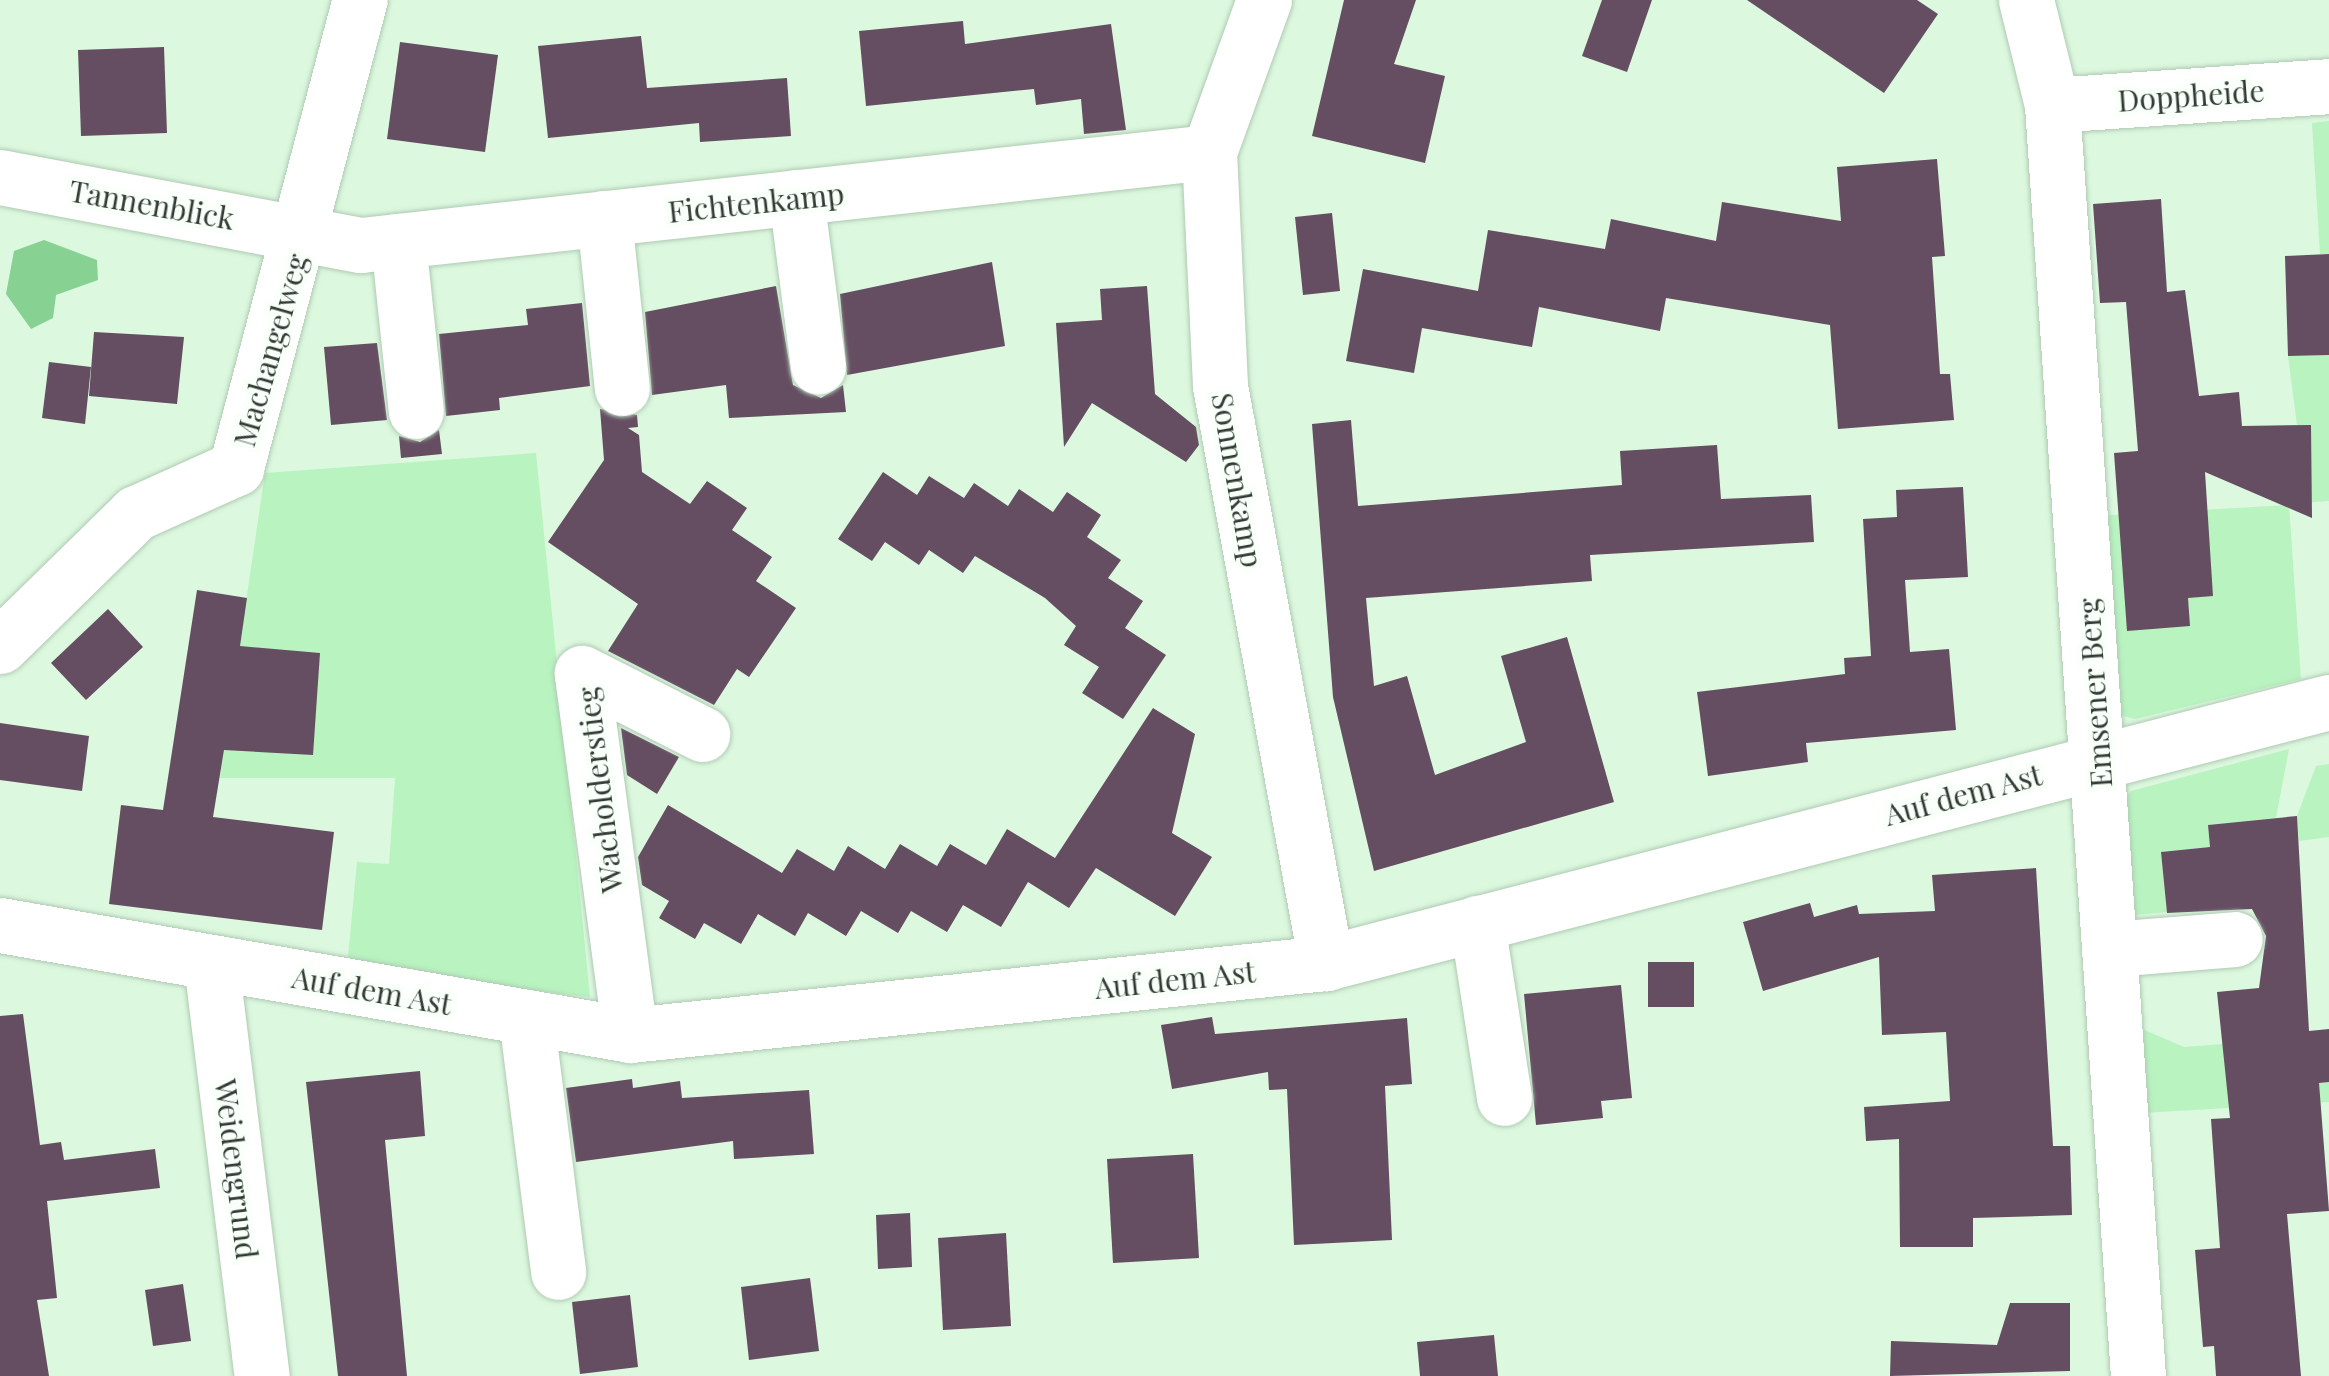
<!DOCTYPE html>
<html>
<head>
<meta charset="utf-8">
<style>
  body { margin:0 }
  #map { position:relative; width:2329px; height:1376px; overflow:hidden; background:#dcf8df; font-family:"Playfair Display",serif }
  div>[style] { position:absolute }
  .green>* { inset:0; background:#b8f3c0 }
  .water>* { inset:0; background:#87d193 }
  .building>* { inset:0; background:#654d62 }
  .roads { filter:drop-shadow(0 0 2px #afcab2) drop-shadow(0 0 2px #afcab2) }
  .minor>* { height:55px; margin:-27.5px; padding:0 27.5px; transform-origin:27.5px; border-radius:27.5px; background:#fff }
  span { translate:-50% -50%; white-space:nowrap; text-align:center; line-height:1.15; -webkit-text-stroke:10px #f9fff9; paint-order:stroke }
  .street-label { font-size:30px; color:#323c33 }
</style>
</head>
<body>
<div id="map">
  <div class="green">
    <div style="clip-path:polygon(2329px 121px,2329px 254px,2320px 254px,2312px 123px)"></div>
    <div style="clip-path:polygon(2329px 355px,2329px 501px,2301px 503px,2311px 426px,2297px 425px,2288px 356px)"></div>
    <div style="clip-path:polygon(536px 453px,590px 997px,347px 968px,357px 862px,389px 864px,395px 778px,220px 778px,265px 473px)"></div>
    <div style="clip-path:polygon(2289px 505px,2301px 679px,2135px 719px,2114px 714px,2094px 516px)"></div>
    <div style="clip-path:polygon(2289px 749px,2276px 818px,2208px 825px,2210px 847px,2161px 852px,2167px 912px,2125px 916px,2121px 805px,2131px 791px)"></div>
    <div style="clip-path:polygon(2329px 764px,2329px 837px,2299px 841px,2297px 816px,2316px 766px)"></div>
    <div style="clip-path:polygon(2135px 1026px,2184px 1047px,2223px 1044px,2228px 1092px,2329px 1082px,2329px 1102px,2142px 1113px)"></div>
  </div>
  <div class="water">
    <div style="clip-path:polygon(44px 240px,97px 260px,98px 280px,56px 295px,53px 318px,31px 329px,6px 294px,14px 251px)"></div>
  </div>
  <div class="building">
    <div style="clip-path:polygon(1344px 0,1416px 0,1394px 64px,1445px 76px,1425px 163px,1312px 136px)"></div>
    <div style="clip-path:polygon(1602px 0,1652px 0,1627px 72px,1582px 56px)"></div>
    <div style="clip-path:polygon(1747px 0,1917px 0,1938px 14px,1884px 93px)"></div>
    <div style="clip-path:polygon(963px 21px,965px 44px,1111px 24px,1126px 130px,1084px 134px,1081px 99px,1036px 105px,1034px 89px,866px 106px,859px 31px)"></div>
    <div style="clip-path:polygon(641px 36px,647px 88px,787px 78px,791px 136px,700px 142px,699px 123px,548px 138px,538px 46px)"></div>
    <div style="clip-path:polygon(400px 42px,498px 55px,485px 152px,387px 139px)"></div>
    <div style="clip-path:polygon(164px 47px,167px 133px,81px 136px,78px 50px)"></div>
    <div style="clip-path:polygon(1937px 159px,1945px 256px,1932px 257px,1940px 374px,1950px 374px,1954px 420px,1838px 429px,1830px 325px,1666px 298px,1660px 331px,1539px 307px,1532px 347px,1422px 328px,1414px 373px,1346px 361px,1363px 269px,1478px 291px,1488px 230px,1605px 249px,1611px 219px,1716px 241px,1722px 202px,1841px 221px,1837px 167px)"></div>
    <div style="clip-path:polygon(2161px 199px,2167px 292px,2185px 290px,2199px 396px,2239px 392px,2242px 426px,2311px 425px,2312px 518px,2205px 472px,2213px 596px,2188px 598px,2190px 626px,2127px 631px,2114px 453px,2138px 451px,2126px 302px,2100px 303px,2093px 204px)"></div>
    <div style="clip-path:polygon(1332px 213px,1340px 291px,1303px 295px,1295px 217px)"></div>
    <div style="clip-path:polygon(2329px 254px,2329px 355px,2288px 356px,2285px 256px)"></div>
    <div style="clip-path:polygon(992px 262px,1005px 346px,847px 375px,840px 294px)"></div>
    <div style="clip-path:polygon(776px 286px,793px 385px,821px 398px,843px 385px,846px 412px,729px 418px,726px 385px,652px 395px,645px 312px)"></div>
    <div style="clip-path:polygon(1147px 286px,1155px 394px,1196px 427px,1199px 445px,1186px 462px,1092px 403px,1064px 447px,1056px 323px,1102px 320px,1100px 289px)"></div>
    <div style="clip-path:polygon(582px 303px,590px 386px,499px 398px,500px 410px,446px 416px,439px 334px,528px 325px,526px 309px)"></div>
    <div style="clip-path:polygon(94px 332px,184px 337px,177px 404px,89px 396px)"></div>
    <div style="clip-path:polygon(377px 343px,387px 420px,331px 425px,324px 347px)"></div>
    <div style="clip-path:polygon(49px 362px,91px 367px,85px 424px,42px 418px)"></div>
    <div style="clip-path:polygon(600px 409px,637px 415px,638px 427px,628px 428px,639px 435px,642px 472px,690px 504px,707px 481px,747px 508px,732px 530px,772px 557px,756px 581px,796px 608px,749px 677px,737px 669px,714px 705px,608px 651px,638px 604px,548px 542px,604px 460px)"></div>
    <div style="clip-path:polygon(1351px 420px,1358px 506px,1622px 485px,1620px 451px,1717px 445px,1721px 499px,1811px 495px,1814px 542px,1590px 555px,1592px 581px,1366px 598px,1374px 686px,1407px 676px,1435px 775px,1526px 742px,1501px 656px,1567px 637px,1614px 802px,1374px 871px,1333px 697px,1312px 424px)"></div>
    <div style="clip-path:polygon(439px 430px,442px 454px,401px 458px,399px 436px,420px 442px)"></div>
    <div style="clip-path:polygon(883px 472px,917px 495px,929px 476px,964px 498px,974px 483px,1008px 506px,1019px 489px,1053px 512px,1067px 492px,1101px 515px,1087px 537px,1121px 560px,1108px 578px,1143px 601px,1125px 628px,1166px 655px,1123px 719px,1082px 693px,1099px 667px,1064px 645px,1076px 626px,1045px 598px,975px 556px,963px 573px,929px 550px,919px 565px,885px 542px,872px 561px,838px 539px)"></div>
    <div style="clip-path:polygon(1963px 487px,1968px 577px,1905px 580px,1910px 652px,1949px 649px,1956px 730px,1806px 743px,1808px 762px,1708px 776px,1697px 692px,1845px 674px,1844px 658px,1871px 656px,1863px 519px,1897px 517px,1896px 490px)"></div>
    <div style="clip-path:polygon(197px 590px,247px 598px,240px 646px,320px 653px,313px 755px,224px 750px,213px 817px,334px 832px,322px 930px,109px 904px,121px 805px,163px 810px)"></div>
    <div style="clip-path:polygon(108px 609px,143px 647px,86px 700px,51px 663px)"></div>
    <div style="clip-path:polygon(1153px 708px,1195px 734px,1172px 833px,1212px 857px,1175px 916px,1096px 868px,1069px 908px,1028px 882px,1001px 927px,963px 905px,947px 932px,911px 911px,898px 933px,861px 911px,846px 936px,808px 913px,795px 936px,758px 914px,741px 944px,704px 923px,695px 939px,659px 918px,669px 901px,642px 885px,638px 857px,668px 805px,782px 873px,797px 849px,834px 871px,848px 846px,885px 869px,900px 844px,937px 866px,950px 844px,986px 865px,1007px 829px,1055px 858px)"></div>
    <div style="clip-path:polygon(0 723px,89px 736px,82px 791px,0 780px)"></div>
    <div style="clip-path:polygon(621px 728px,679px 757px,657px 794px,627px 775px)"></div>
    <div style="clip-path:polygon(2297px 816px,2309px 1031px,2329px 1029px,2329px 1082px,2319px 1083px,2329px 1211px,2287px 1214px,2301px 1376px,2216px 1376px,2214px 1346px,2203px 1347px,2195px 1250px,2220px 1248px,2211px 1119px,2230px 1118px,2217px 992px,2259px 988px,2266px 936px,2252px 909px,2167px 913px,2161px 852px,2210px 847px,2208px 825px)"></div>
    <div style="clip-path:polygon(2036px 868px,2053px 1146px,2070px 1146px,2072px 1215px,1973px 1218px,1973px 1247px,1900px 1247px,1899px 1139px,1866px 1141px,1864px 1107px,1950px 1101px,1946px 1032px,1882px 1035px,1879px 957px,1763px 991px,1743px 922px,1810px 903px,1814px 917px,1857px 905px,1859px 914px,1935px 911px,1932px 875px)"></div>
    <div style="clip-path:polygon(1648px 962px,1694px 962px,1694px 1007px,1648px 1007px)"></div>
    <div style="clip-path:polygon(1621px 985px,1632px 1098px,1601px 1101px,1603px 1118px,1536px 1125px,1524px 994px)"></div>
    <div style="clip-path:polygon(23px 1014px,40px 1145px,61px 1142px,64px 1160px,155px 1149px,160px 1188px,47px 1201px,57px 1298px,37px 1300px,49px 1376px,0 1376px,0 1016px)"></div>
    <div style="clip-path:polygon(1212px 1017px,1215px 1034px,1407px 1018px,1412px 1084px,1385px 1086px,1392px 1240px,1294px 1245px,1287px 1089px,1269px 1090px,1268px 1072px,1172px 1089px,1161px 1025px)"></div>
    <div style="clip-path:polygon(420px 1071px,425px 1136px,385px 1140px,407px 1376px,338px 1376px,306px 1082px)"></div>
    <div style="clip-path:polygon(632px 1079px,633px 1088px,680px 1081px,682px 1098px,809px 1090px,814px 1154px,734px 1159px,733px 1141px,576px 1162px,566px 1088px)"></div>
    <div style="clip-path:polygon(1193px 1154px,1199px 1258px,1113px 1263px,1107px 1159px)"></div>
    <div style="clip-path:polygon(910px 1213px,912px 1267px,878px 1269px,876px 1215px)"></div>
    <div style="clip-path:polygon(1006px 1233px,1011px 1326px,943px 1330px,938px 1238px)"></div>
    <div style="clip-path:polygon(810px 1278px,819px 1351px,749px 1360px,741px 1287px)"></div>
    <div style="clip-path:polygon(183px 1284px,191px 1341px,153px 1346px,145px 1290px)"></div>
    <div style="clip-path:polygon(630px 1295px,638px 1367px,580px 1374px,572px 1302px)"></div>
    <div style="clip-path:polygon(2010px 1303px,2070px 1303px,2070px 1371px,1890px 1376px,1891px 1341px,1997px 1345px)"></div>
    <div style="clip-path:polygon(1494px 1335px,1498px 1376px,1420px 1376px,1417px 1342px)"></div>
  </div>
  <div class="roads">
    <div class="minor">
      <div style="left:1264px;top:0;width:162px;rotate:109.9deg"></div>
      <div style="left:1209px;top:152px;width:234px;rotate:87.3deg"></div>
      <div style="left:1220px;top:386px;width:587px;rotate:79.59deg"></div>
      <div style="left:2026px;top:0;width:108px;rotate:76.1deg"></div>
      <div style="left:2052px;top:105px;width:1274px;rotate:86.13deg"></div>
      <div style="left:2052px;top:105px;width:278px;rotate:-3.9deg"></div>
      <div style="left:0;top:177px;width:367px;rotate:10.7deg"></div>
      <div style="left:361px;top:245px;width:853px;rotate:-6.26deg"></div>
      <div style="left:796px;top:197px;width:171px;rotate:82.6deg"></div>
      <div style="left:604px;top:218px;width:171px;rotate:84deg"></div>
      <div style="left:398px;top:241px;width:171px;rotate:84deg"></div>
      <div style="left:0;top:646px;width:190px;rotate:-44.4deg"></div>
      <div style="left:136px;top:513px;width:110px;rotate:-24.2deg"></div>
      <div style="left:236px;top:468px;width:484px;rotate:-75.2deg"></div>
      <div style="left:1477px;top:923px;width:177px;rotate:81.2deg"></div>
      <div style="left:0;top:925px;width:640px;rotate:9.9deg"></div>
      <div style="left:630px;top:1035px;width:700px;rotate:-5.91deg"></div>
      <div style="left:1326px;top:963px;width:1036px;rotate:-14.59deg"></div>
      <div style="left:2111px;top:949px;width:124px;rotate:-4.6deg"></div>
      <div style="left:211px;top:963px;width:416px;rotate:83deg"></div>
      <div style="left:526px;top:1017px;width:257px;rotate:82.8deg"></div>
      <div style="left:630px;top:1035px;width:365px;rotate:-97.6deg"></div>
      <div style="left:582px;top:673px;width:135px;rotate:26.9deg"></div>
    </div>
  </div>
  <div class="street-label">
    <span style="left:2191px;top:95px;rotate:-4deg">Doppheide</span>
    <span style="left:756px;top:202px;rotate:-6deg">Fichtenkamp</span>
    <span style="left:152px;top:204px;rotate:10deg">Tannenblick</span>
    <span style="left:270px;top:350px;rotate:-74deg">Machangelweg</span>
    <span style="left:1238px;top:480px;rotate:80deg">Sonnenkamp</span>
    <span style="left:2094px;top:693px;rotate:-94deg">Emsener Berg</span>
    <span style="left:599px;top:790px;rotate:-97deg">Wacholderstieg</span>
    <span style="left:1963px;top:794px;rotate:-15deg">Auf dem Ast</span>
    <span style="left:1175px;top:979px;rotate:-6deg">Auf dem Ast</span>
    <span style="left:372px;top:990px;rotate:10deg">Auf dem Ast</span>
    <span style="left:237px;top:1169px;rotate:83deg">Weidengrund</span>
  </div>
</div>
</body>
</html>
